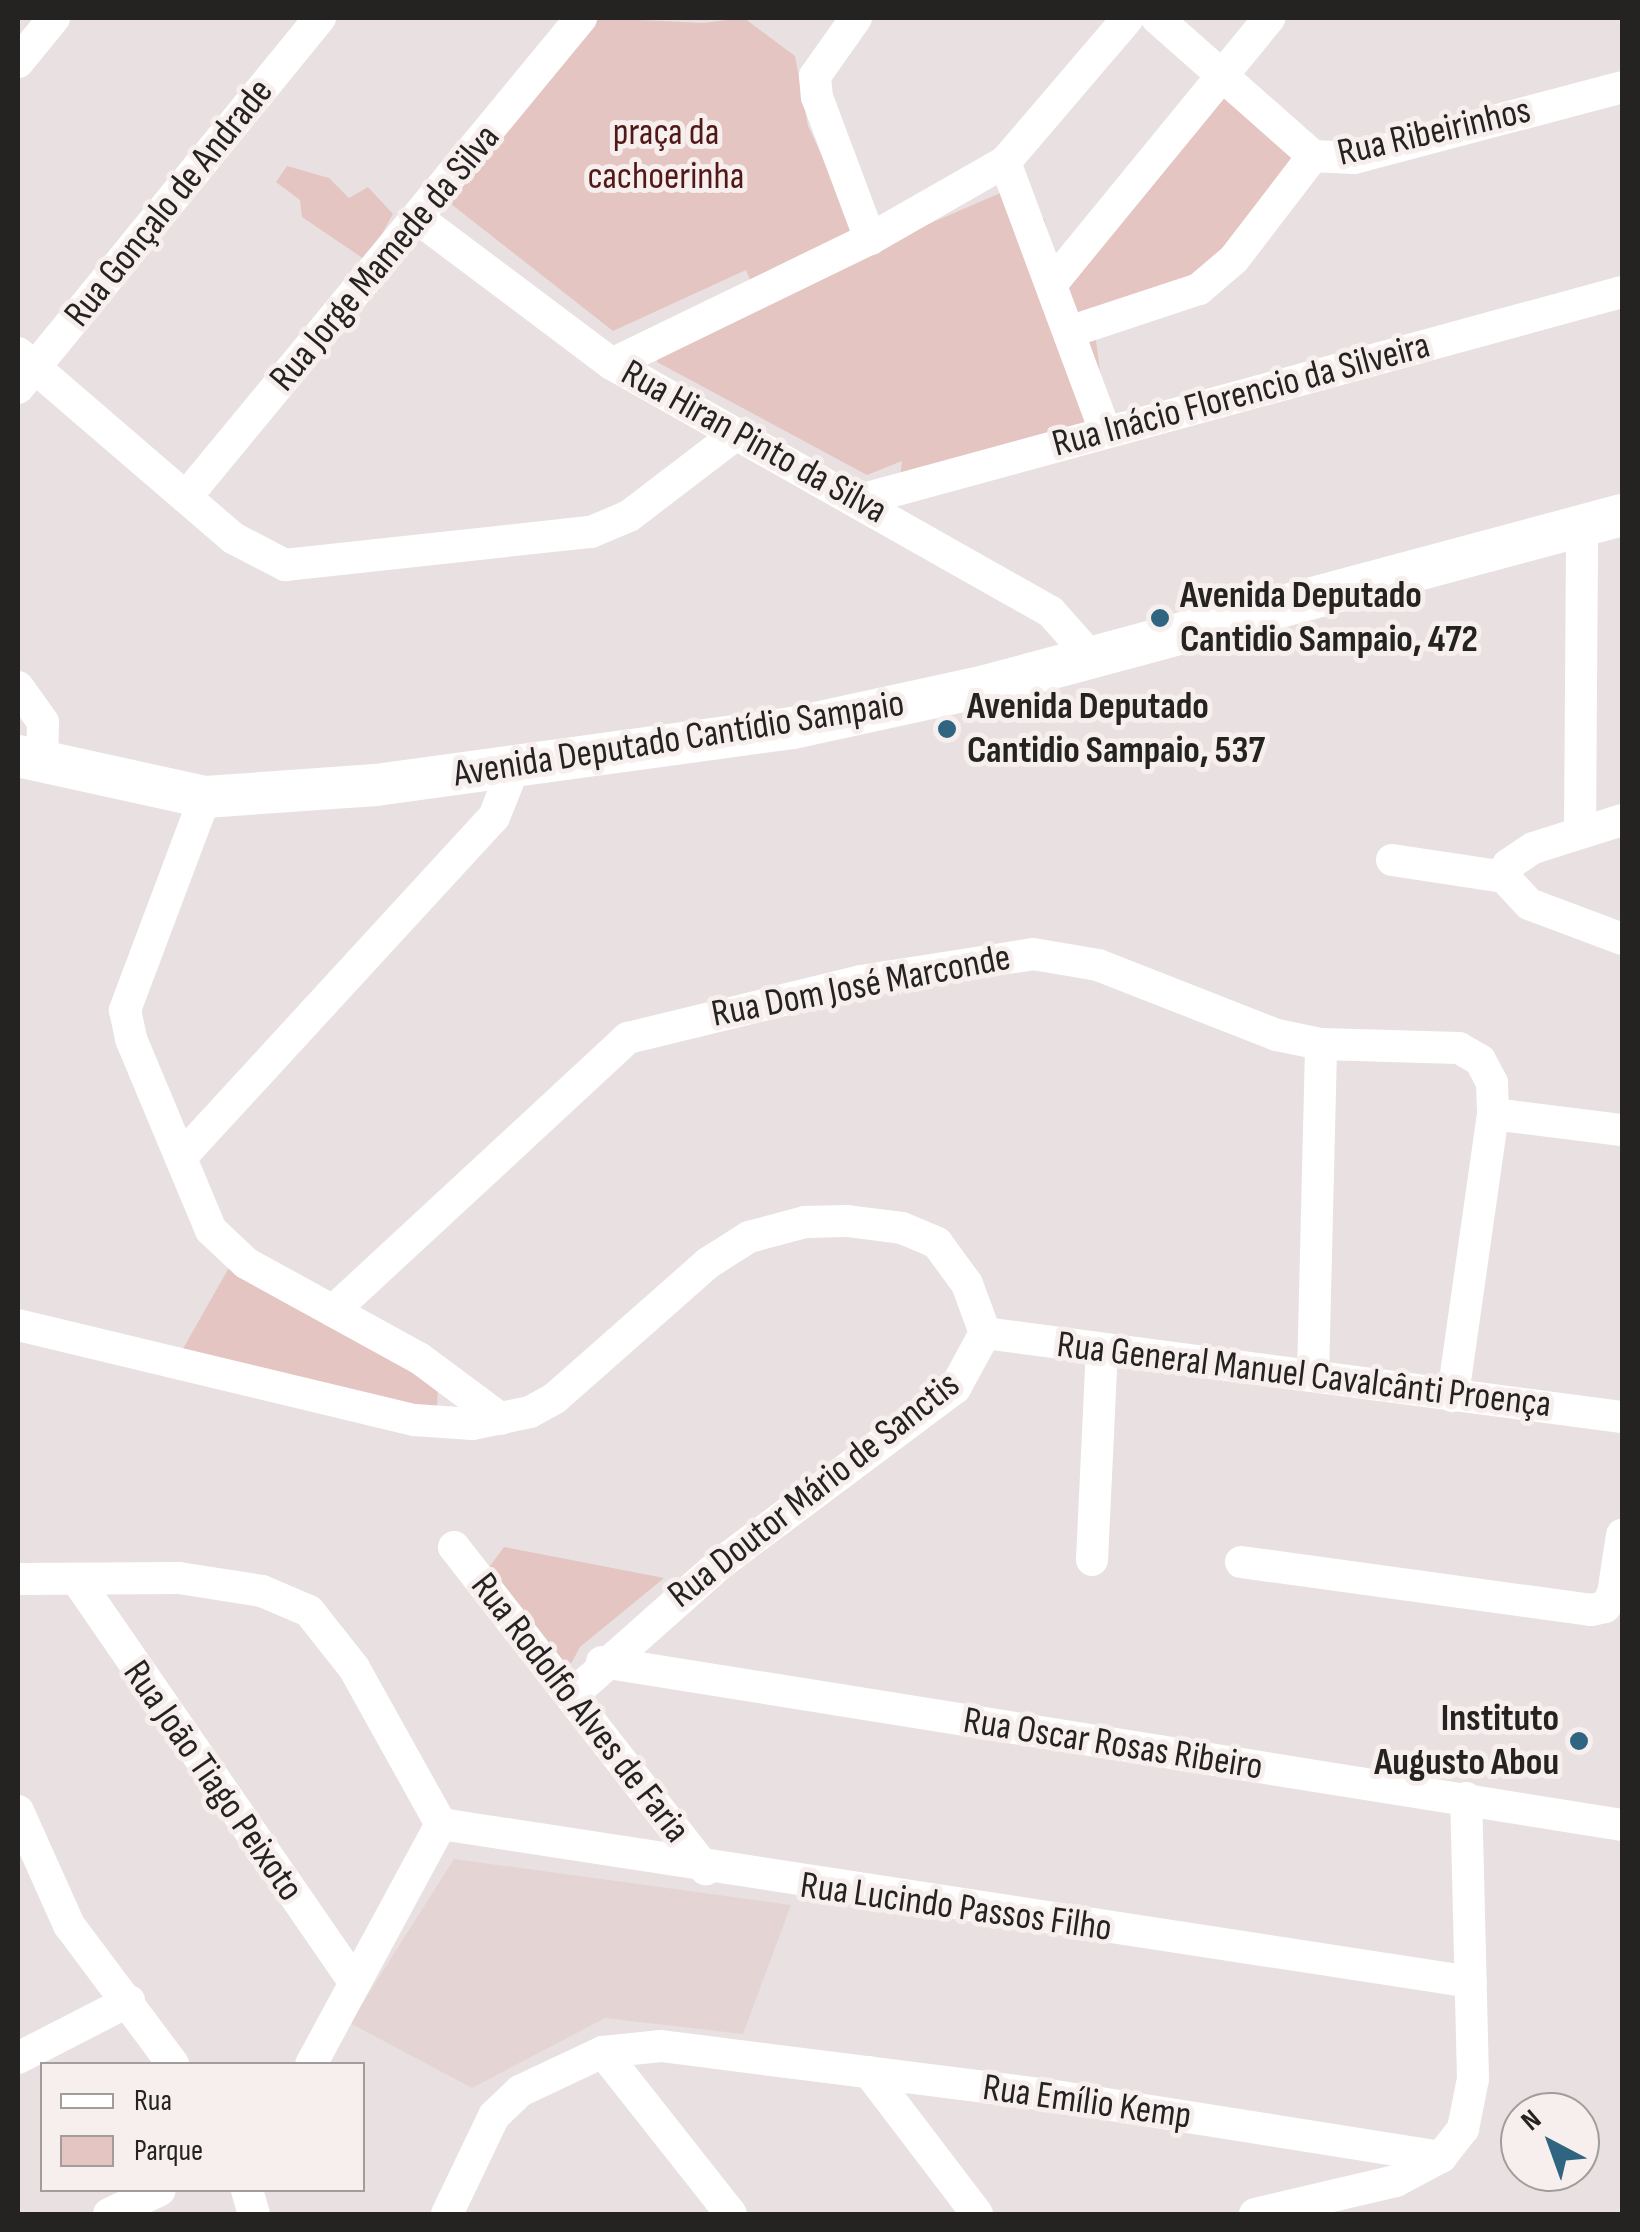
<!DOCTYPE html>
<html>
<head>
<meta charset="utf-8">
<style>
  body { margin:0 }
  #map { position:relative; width:1640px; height:2232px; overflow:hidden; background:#e9e1e1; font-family:"Sofia Sans Condensed",sans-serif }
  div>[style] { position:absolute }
  .built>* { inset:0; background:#e4d4d3 }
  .green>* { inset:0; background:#e4c5c2 }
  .minor>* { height:32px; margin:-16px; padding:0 16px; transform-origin:16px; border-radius:16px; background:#fff }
  .major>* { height:42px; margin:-21px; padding:0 21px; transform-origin:21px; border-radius:21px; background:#fff }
  .dots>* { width:28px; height:28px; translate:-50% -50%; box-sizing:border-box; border:5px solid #f6efee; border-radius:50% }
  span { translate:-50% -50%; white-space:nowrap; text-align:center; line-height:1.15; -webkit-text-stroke:10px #f6efee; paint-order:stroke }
  .street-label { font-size:38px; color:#252222 }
  .park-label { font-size:38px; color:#521818 }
  .poi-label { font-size:38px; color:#252222; font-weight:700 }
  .left { translate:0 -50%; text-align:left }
  .right { translate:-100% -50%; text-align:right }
  .frame { position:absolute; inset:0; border:20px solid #252222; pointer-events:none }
  .legend { position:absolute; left:40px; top:2062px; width:325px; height:130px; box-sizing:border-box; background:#f6efee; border:2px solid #a29d9c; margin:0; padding:12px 18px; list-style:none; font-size:30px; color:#252222 }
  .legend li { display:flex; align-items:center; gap:20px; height:50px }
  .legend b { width:50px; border:2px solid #a29d9c }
  .north { position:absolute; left:1500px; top:2092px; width:100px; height:100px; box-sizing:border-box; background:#f6efee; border:2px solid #a29d9c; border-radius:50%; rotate:319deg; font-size:28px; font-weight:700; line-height:40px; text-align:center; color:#252222 }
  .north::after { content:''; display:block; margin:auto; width:35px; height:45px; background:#306581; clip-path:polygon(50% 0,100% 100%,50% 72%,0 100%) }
</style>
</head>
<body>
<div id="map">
  <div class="built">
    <div style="clip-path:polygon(454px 1859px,791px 1905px,743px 2034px,605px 2018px,472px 2088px,350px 2023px)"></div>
  </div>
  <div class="green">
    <div style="clip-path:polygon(599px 18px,703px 23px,744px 18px,795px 56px,808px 126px,866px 251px,1005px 191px,1019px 233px,1044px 218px,1057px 269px,1223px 82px,1305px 156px,1219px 269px,1093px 319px,1107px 421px,900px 478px,902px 461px,867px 475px,657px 362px,659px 350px,759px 301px,746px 270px,613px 331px,446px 200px)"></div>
    <div style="clip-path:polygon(287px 166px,329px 178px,349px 198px,368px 187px,393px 214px,367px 261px,302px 217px,300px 200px,276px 182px)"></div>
    <div style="clip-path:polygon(231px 1264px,438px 1387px,437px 1407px,402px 1405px,180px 1354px)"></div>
    <div style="clip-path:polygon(504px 1547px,664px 1578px,580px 1647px,566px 1673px,496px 1586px,490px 1566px)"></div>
  </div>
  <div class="minor">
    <div style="left:856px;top:18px;width:71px;rotate:125.3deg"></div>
    <div style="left:815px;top:76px;width:21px;rotate:85deg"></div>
    <div style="left:817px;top:97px;width:152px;rotate:69.5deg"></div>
    <div style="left:1157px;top:18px;width:208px;rotate:41.5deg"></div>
    <div style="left:18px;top:62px;width:57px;rotate:-50.7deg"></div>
    <div style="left:1005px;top:162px;width:287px;rotate:69.6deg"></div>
    <div style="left:420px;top:220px;width:240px;rotate:36.9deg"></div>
    <div style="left:612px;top:364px;width:504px;rotate:29.46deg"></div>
    <div style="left:1051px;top:612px;width:60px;rotate:48.4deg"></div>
    <div style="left:1054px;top:281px;width:340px;rotate:-50.7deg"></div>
    <div style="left:1072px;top:331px;width:134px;rotate:-18.3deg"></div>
    <div style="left:1199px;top:289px;width:46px;rotate:-40.6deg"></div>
    <div style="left:1234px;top:259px;width:130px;rotate:-52.5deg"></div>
    <div style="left:1313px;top:156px;width:41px;rotate:2.8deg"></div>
    <div style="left:1354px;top:158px;width:277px;rotate:-14.8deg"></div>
    <div style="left:18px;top:353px;width:284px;rotate:40.7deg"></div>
    <div style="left:233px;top:538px;width:59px;rotate:27.4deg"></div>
    <div style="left:285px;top:565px;width:308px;rotate:-6.2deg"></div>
    <div style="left:591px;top:532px;width:41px;rotate:-22.8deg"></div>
    <div style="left:629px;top:516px;width:133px;rotate:-37.4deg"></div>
    <div style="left:612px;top:364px;width:287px;rotate:-25.9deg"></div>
    <div style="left:870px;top:239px;width:155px;rotate:-29.7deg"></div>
    <div style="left:1005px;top:162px;width:189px;rotate:-49.5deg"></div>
    <div style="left:18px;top:388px;width:478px;rotate:-50.8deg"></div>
    <div style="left:186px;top:497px;width:621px;rotate:-50.49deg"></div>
    <div style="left:860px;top:500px;width:790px;rotate:-15.27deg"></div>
    <div style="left:18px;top:687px;width:43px;rotate:54.5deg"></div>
    <div style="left:43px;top:722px;width:42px;rotate:91.4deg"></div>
    <div style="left:205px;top:797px;width:228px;rotate:110.6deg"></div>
    <div style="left:125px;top:1010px;width:30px;rotate:78deg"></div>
    <div style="left:131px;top:1039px;width:207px;rotate:67.3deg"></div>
    <div style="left:211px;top:1230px;width:48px;rotate:43.3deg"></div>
    <div style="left:246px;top:1263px;width:197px;rotate:28.8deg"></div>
    <div style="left:419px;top:1358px;width:102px;rotate:36.6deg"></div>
    <div style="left:1622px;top:820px;width:93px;rotate:162.5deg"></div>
    <div style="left:1533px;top:848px;width:30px;rotate:146deg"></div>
    <div style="left:1508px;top:865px;width:13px;rotate:108deg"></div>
    <div style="left:1504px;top:877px;width:37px;rotate:47deg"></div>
    <div style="left:1529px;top:904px;width:99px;rotate:20.6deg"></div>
    <div style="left:1580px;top:832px;width:308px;rotate:-89.6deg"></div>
    <div style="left:1392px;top:860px;width:113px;rotate:8.6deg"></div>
    <div style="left:1493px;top:1114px;width:130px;rotate:7.1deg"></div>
    <div style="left:183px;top:1155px;width:459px;rotate:-47.4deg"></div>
    <div style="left:494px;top:817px;width:54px;rotate:-68.2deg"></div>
    <div style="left:333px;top:1311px;width:402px;rotate:-42.8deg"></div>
    <div style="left:628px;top:1038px;width:240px;rotate:-13.7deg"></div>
    <div style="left:861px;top:981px;width:174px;rotate:-8.9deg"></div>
    <div style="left:1033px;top:954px;width:66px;rotate:9.6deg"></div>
    <div style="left:1098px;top:965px;width:192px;rotate:21.4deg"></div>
    <div style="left:1277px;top:1035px;width:45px;rotate:11.6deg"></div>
    <div style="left:1321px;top:1044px;width:138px;rotate:1.7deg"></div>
    <div style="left:1459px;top:1048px;width:24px;rotate:30deg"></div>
    <div style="left:1480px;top:1060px;width:26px;rotate:62deg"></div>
    <div style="left:1492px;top:1083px;width:31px;rotate:88deg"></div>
    <div style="left:1493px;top:1114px;width:285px;rotate:98.1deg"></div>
    <div style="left:18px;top:1325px;width:408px;rotate:13.5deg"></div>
    <div style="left:415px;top:1420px;width:57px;rotate:4deg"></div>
    <div style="left:472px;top:1424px;width:59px;rotate:-11.7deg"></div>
    <div style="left:530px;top:1412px;width:29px;rotate:-29deg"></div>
    <div style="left:555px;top:1398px;width:204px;rotate:-41.4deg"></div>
    <div style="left:708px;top:1263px;width:49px;rotate:-32.4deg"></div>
    <div style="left:749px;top:1237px;width:58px;rotate:-15deg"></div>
    <div style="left:805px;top:1222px;width:42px;rotate:-1.4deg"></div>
    <div style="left:847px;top:1221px;width:55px;rotate:7.3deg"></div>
    <div style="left:902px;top:1228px;width:38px;rotate:23deg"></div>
    <div style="left:937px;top:1243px;width:51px;rotate:53.8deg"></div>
    <div style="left:967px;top:1284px;width:52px;rotate:69.8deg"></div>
    <div style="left:985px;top:1333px;width:63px;rotate:118.6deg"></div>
    <div style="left:955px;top:1388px;width:291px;rotate:143.2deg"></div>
    <div style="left:722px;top:1562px;width:200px;rotate:138.4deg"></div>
    <div style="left:985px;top:1333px;width:643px;rotate:7.51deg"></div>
    <div style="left:1313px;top:1376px;width:332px;rotate:-88.6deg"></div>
    <div style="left:454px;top:1547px;width:409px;rotate:52deg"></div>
    <div style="left:1092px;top:1560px;width:210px;rotate:-87.3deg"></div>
    <div style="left:1241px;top:1562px;width:353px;rotate:7.8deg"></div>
    <div style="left:1591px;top:1610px;width:14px;rotate:-12deg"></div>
    <div style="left:1605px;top:1607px;width:15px;rotate:-58deg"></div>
    <div style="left:1613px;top:1594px;width:60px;rotate:-81.3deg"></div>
    <div style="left:18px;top:1579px;width:161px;rotate:-0.4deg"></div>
    <div style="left:179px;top:1578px;width:84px;rotate:8.9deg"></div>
    <div style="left:262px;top:1591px;width:51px;rotate:23.1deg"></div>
    <div style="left:309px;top:1611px;width:73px;rotate:51.7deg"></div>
    <div style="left:354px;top:1668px;width:179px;rotate:60.9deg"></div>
    <div style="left:441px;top:1824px;width:273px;rotate:118.4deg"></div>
    <div style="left:77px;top:1580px;width:486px;rotate:55.4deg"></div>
    <div style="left:602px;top:1662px;width:1033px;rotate:9.08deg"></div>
    <div style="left:18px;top:1811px;width:125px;rotate:65.9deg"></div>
    <div style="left:69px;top:1925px;width:174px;rotate:53.2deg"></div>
    <div style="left:441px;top:1824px;width:1042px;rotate:8.72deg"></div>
    <div style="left:603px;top:2052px;width:206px;rotate:51.7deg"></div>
    <div style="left:18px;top:2058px;width:125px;rotate:-27.2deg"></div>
    <div style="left:869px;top:2072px;width:178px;rotate:52.7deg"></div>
    <div style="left:247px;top:2190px;width:25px;rotate:74deg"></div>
    <div style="left:109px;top:2214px;width:56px;rotate:-25.2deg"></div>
    <div style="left:447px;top:2214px;width:109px;rotate:-64.4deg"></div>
    <div style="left:494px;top:2116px;width:36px;rotate:-44deg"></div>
    <div style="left:520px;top:2091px;width:92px;rotate:-25.2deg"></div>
    <div style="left:603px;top:2052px;width:58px;rotate:-5.9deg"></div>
    <div style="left:661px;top:2046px;width:391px;rotate:7.2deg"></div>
    <div style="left:1049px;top:2095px;width:397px;rotate:9deg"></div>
    <div style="left:1255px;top:2214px;width:145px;rotate:-13.2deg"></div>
    <div style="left:1396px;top:2181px;width:51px;rotate:-28.1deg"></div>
    <div style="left:1441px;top:2157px;width:36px;rotate:-52deg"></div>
    <div style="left:1463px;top:2129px;width:51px;rotate:-78.7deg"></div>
    <div style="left:1473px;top:2079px;width:281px;rotate:-91.4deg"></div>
  </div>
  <div class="major">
    <div style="left:18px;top:756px;width:191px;rotate:12.4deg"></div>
    <div style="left:205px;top:797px;width:171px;rotate:-4deg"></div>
    <div style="left:376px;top:785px;width:421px;rotate:-7.8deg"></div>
    <div style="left:793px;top:728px;width:197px;rotate:-12.3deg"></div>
    <div style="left:985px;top:686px;width:660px;rotate:-15.03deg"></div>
  </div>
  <div class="dots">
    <div style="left:1160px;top:618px;background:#306581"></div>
    <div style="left:947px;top:729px;background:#306581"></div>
    <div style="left:1579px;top:1741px;background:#306581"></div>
  </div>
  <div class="street-label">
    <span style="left:1434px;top:132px;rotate:-13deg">Rua Ribeirinhos</span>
    <span style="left:169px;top:203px;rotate:-51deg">Rua Gonçalo de Andrade</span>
    <span style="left:385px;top:258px;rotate:-50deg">Rua Jorge Mamede da Silva</span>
    <span style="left:1241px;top:395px;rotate:-15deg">Rua Inácio Florencio da Silveira</span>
    <span style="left:754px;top:442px;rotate:29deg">Rua Hiran Pinto da Silva</span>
    <span style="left:679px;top:739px;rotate:-9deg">Avenida Deputado Cantídio Sampaio</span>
    <span style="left:861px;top:986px;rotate:-11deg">Rua Dom José Marconde</span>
    <span style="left:1304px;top:1375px;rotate:7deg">Rua General Manuel Cavalcânti Proença</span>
    <span style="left:814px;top:1490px;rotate:-38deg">Rua Doutor Mário de Sanctis</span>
    <span style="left:580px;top:1708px;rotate:52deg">Rua Rodolfo Alves de Faria</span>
    <span style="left:1113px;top:1744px;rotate:9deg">Rua Oscar Rosas Ribeiro</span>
    <span style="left:213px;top:1781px;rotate:55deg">Rua João Tiago Peixoto</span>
    <span style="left:956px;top:1907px;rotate:8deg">Rua Lucindo Passos Filho</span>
    <span style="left:1087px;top:2102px;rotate:8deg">Rua Emílio Kemp</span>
  </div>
  <div class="park-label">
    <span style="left:666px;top:155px">praça da<br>cachoerinha</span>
  </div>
  <div class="poi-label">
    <span class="left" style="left:1180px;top:618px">Avenida Deputado<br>Cantidio Sampaio, 472</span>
    <span class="left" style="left:967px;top:729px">Avenida Deputado<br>Cantidio Sampaio, 537</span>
    <span class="right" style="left:1559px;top:1741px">Instituto<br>Augusto Abou</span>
  </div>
  <div class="frame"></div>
  <ul class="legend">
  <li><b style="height:12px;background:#fff"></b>Rua</li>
  <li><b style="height:28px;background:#e4c5c2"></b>Parque</li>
  </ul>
  <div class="north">N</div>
</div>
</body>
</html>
